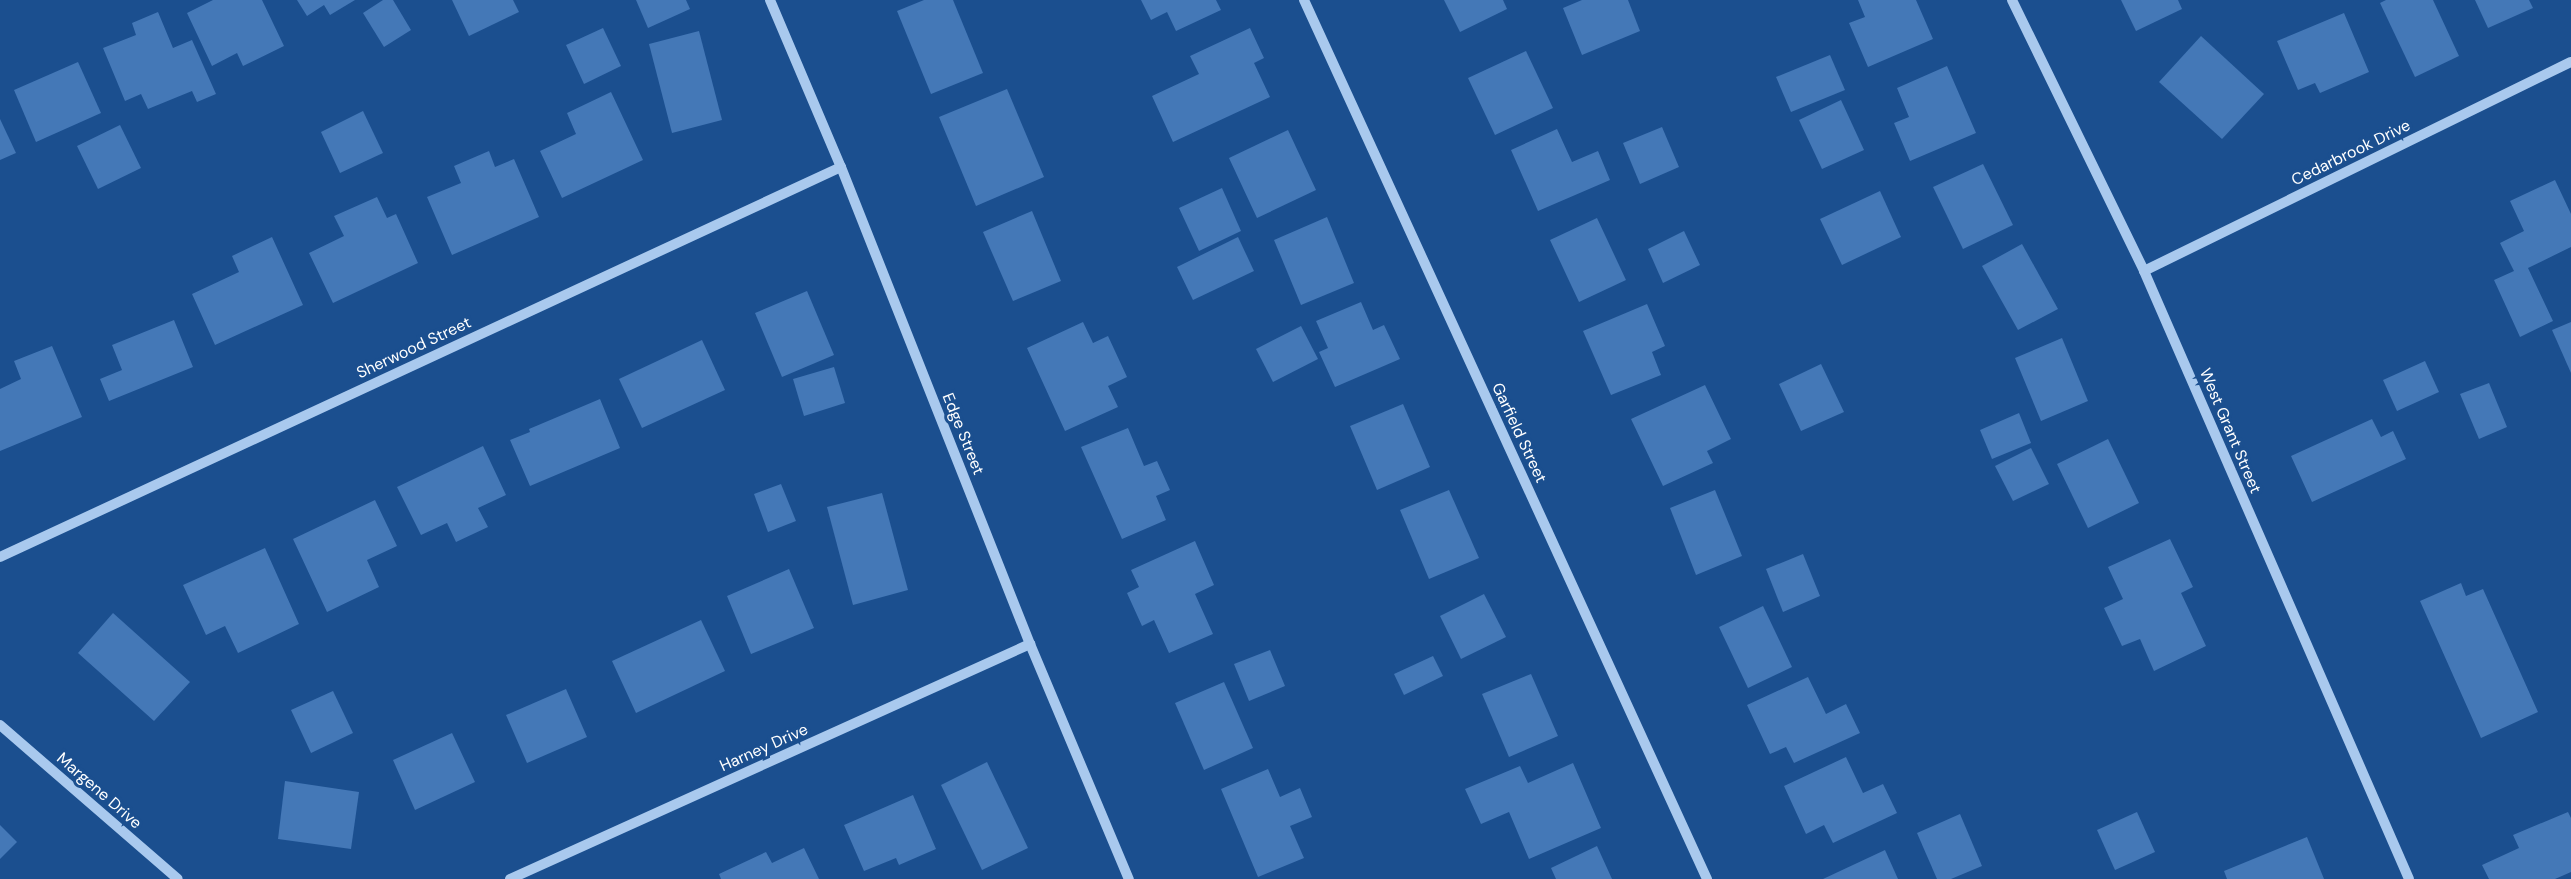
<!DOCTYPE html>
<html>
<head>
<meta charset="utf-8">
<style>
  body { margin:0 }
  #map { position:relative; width:2571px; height:879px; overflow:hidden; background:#1b4f8f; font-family:"DM Sans",sans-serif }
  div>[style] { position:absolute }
  .building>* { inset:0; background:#4478b7 }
  .minor>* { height:10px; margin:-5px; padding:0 5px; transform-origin:5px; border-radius:5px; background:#a9c9ee }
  span { translate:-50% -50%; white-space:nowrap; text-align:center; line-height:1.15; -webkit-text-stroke:6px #1b4f8f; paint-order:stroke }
  .street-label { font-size:16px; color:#fff }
</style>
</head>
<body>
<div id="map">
  <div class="building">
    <div style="clip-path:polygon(213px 0,262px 0,284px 46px,243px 66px,237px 53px,212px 66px,187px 13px)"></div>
    <div style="clip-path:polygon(297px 0,355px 0,330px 15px,324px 5px,307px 16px)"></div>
    <div style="clip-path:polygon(383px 0,393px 0,411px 30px,384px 47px,363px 13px)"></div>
    <div style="clip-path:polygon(452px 0,513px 0,519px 12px,469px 36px)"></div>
    <div style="clip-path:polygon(636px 0,686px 0,690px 9px,648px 28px)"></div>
    <div style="clip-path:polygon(924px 0,953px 0,983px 73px,931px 94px,897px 11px)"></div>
    <div style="clip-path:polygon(1141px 0,1216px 0,1221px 10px,1176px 31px,1167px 12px,1151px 20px)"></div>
    <div style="clip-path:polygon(1444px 0,1503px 0,1507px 9px,1460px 32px)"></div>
    <div style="clip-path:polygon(1582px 0,1628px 0,1640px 31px,1582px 55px,1563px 8px)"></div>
    <div style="clip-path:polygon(1858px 0,1916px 0,1933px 39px,1868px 67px,1849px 23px,1865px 17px)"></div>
    <div style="clip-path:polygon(2121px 0,2178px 0,2182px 9px,2136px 31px)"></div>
    <div style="clip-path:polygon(2386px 0,2433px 0,2459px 56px,2415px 77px,2380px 3px)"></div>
    <div style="clip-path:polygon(2475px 0,2529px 0,2533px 8px,2488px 28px)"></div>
    <div style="clip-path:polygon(158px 12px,173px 48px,192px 40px,216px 94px,197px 102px,192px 91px,148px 109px,141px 94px,125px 101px,103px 48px,136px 35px,132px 23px)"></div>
    <div style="clip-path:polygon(2344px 13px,2369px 72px,2320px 93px,2315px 83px,2298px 90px,2277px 41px)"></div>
    <div style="clip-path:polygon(603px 28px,621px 66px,584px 84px,566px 45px)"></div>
    <div style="clip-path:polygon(1250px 28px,1264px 58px,1254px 63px,1270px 97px,1173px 142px,1152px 96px,1199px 74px,1190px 56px)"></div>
    <div style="clip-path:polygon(699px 31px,722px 120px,672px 133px,649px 44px)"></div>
    <div style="clip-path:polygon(2201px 36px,2264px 94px,2222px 139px,2159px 82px)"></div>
    <div style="clip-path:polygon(1526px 51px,1553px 108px,1495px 135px,1468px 78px)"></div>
    <div style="clip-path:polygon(1830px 55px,1845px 90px,1791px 112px,1776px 77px)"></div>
    <div style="clip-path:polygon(78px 62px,101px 113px,36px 142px,14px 90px)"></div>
    <div style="clip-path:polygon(1947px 66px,1976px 133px,1910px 161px,1894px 123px,1909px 117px,1897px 88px)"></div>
    <div style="clip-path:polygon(1007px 89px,1044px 177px,976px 206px,939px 117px)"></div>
    <div style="clip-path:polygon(611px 92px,643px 160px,562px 198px,540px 151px,576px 134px,567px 113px)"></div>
    <div style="clip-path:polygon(1841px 100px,1864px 150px,1822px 169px,1799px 120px)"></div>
    <div style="clip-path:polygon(363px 111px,383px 153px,340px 173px,321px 132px)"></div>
    <div style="clip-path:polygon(0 119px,16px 153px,0 160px)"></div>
    <div style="clip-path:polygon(120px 125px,141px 168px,98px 189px,77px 146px)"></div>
    <div style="clip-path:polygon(1662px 127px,1679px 167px,1640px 184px,1623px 143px)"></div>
    <div style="clip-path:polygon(1557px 129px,1572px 162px,1598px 151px,1610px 180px,1538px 211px,1511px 150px)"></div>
    <div style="clip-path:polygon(1288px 130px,1316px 190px,1257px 218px,1229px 158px)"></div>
    <div style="clip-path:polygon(489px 151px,495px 167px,514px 159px,539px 217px,452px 255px,427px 197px,461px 183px,454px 166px)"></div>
    <div style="clip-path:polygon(1983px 164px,2013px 225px,1963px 249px,1933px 187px)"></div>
    <div style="clip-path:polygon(2555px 180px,2571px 214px,2571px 247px,2528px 268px,2553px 321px,2520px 337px,2494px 280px,2514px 271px,2500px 243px,2524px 231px,2510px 201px)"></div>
    <div style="clip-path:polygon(1222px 188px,1241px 231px,1199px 251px,1179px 208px)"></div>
    <div style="clip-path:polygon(1880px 191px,1901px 237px,1842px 265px,1820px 219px)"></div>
    <div style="clip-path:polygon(377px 197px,387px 218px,396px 214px,418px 263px,333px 303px,309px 253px,344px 236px,334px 216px)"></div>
    <div style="clip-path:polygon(1032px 211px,1061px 281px,1013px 301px,983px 232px)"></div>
    <div style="clip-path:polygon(1327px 217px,1354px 283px,1301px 305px,1274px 240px)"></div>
    <div style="clip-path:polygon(1597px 218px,1626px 280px,1579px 302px,1550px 240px)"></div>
    <div style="clip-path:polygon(1684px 231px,1700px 265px,1663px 283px,1648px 249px)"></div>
    <div style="clip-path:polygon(272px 237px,303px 305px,215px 345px,192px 294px,239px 272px,232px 256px)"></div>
    <div style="clip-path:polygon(1238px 237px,1254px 271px,1193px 300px,1177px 267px)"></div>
    <div style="clip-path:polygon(2022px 244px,2058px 309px,2018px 330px,1982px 266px)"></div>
    <div style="clip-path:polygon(807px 291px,834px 355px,782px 377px,755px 313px)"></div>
    <div style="clip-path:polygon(1361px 302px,1373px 330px,1384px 325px,1400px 359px,1335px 387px,1319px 352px,1328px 348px,1316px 321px)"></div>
    <div style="clip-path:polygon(1647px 304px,1665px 346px,1652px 352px,1661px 375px,1611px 395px,1583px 331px)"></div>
    <div style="clip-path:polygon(174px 320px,193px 367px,109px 401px,100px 379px,122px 370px,112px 345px)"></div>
    <div style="clip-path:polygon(1083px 322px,1093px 343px,1108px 336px,1127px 377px,1108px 386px,1118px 407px,1065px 431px,1027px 348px)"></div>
    <div style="clip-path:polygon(2571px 322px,2571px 373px,2552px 330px)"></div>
    <div style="clip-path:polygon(1301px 326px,1318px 359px,1273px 382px,1256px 349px)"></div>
    <div style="clip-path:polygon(2062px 338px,2088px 401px,2041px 421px,2015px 358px)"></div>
    <div style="clip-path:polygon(702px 340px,725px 390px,642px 428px,619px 379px)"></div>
    <div style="clip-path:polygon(52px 346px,82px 417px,0 451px,0 389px,21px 379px,14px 361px)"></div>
    <div style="clip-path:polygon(2425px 361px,2439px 392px,2397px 411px,2383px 380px)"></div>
    <div style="clip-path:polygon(1821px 364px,1844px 412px,1801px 431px,1779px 384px)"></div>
    <div style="clip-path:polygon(834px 367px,845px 403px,804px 416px,793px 379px)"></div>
    <div style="clip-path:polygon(2489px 383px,2507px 427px,2479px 439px,2460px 394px)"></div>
    <div style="clip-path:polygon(1705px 385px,1731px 439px,1707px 451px,1713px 463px,1663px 486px,1631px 419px)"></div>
    <div style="clip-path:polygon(600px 399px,620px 448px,530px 486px,510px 440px,530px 432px,529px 429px)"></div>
    <div style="clip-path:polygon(1403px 404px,1430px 467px,1377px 490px,1350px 426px)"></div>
    <div style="clip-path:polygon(2019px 413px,2031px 443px,1992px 459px,1980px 430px)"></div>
    <div style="clip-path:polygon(2372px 419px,2381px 437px,2393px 431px,2406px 459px,2312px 502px,2291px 456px)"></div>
    <div style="clip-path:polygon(1128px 428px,1144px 466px,1157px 461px,1170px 490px,1156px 496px,1166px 520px,1122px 539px,1081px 447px)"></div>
    <div style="clip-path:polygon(2108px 439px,2139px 503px,2088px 528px,2057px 464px)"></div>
    <div style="clip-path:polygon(483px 446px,506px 495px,478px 508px,488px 527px,456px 542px,447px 523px,421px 535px,397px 487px)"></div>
    <div style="clip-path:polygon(2031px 448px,2049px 484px,2013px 501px,1995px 466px)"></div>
    <div style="clip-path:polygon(781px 484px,796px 521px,768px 532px,754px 494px)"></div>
    <div style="clip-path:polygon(1449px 490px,1479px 558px,1429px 579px,1400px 510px)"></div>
    <div style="clip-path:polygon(1715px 490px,1742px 556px,1696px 575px,1670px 508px)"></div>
    <div style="clip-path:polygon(882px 493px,908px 590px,853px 605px,827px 507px)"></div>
    <div style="clip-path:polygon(375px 500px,397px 546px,367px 560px,379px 587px,327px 612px,293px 539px)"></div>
    <div style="clip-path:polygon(2170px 539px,2193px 587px,2181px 593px,2206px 646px,2154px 671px,2140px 639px,2122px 646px,2104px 608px,2123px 599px,2108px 567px)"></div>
    <div style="clip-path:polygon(1195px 541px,1214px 585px,1195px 594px,1213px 634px,1169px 653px,1154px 620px,1142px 626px,1127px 593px,1139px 587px,1131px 570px)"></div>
    <div style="clip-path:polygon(265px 548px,299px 624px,238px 653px,225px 626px,206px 635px,183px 585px)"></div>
    <div style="clip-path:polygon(1803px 554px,1820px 596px,1783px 612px,1766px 569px)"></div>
    <div style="clip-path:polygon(789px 569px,814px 628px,751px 654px,727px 596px)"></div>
    <div style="clip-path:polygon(2461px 583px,2466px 596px,2483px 589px,2538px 712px,2481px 738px,2420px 601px)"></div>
    <div style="clip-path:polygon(1484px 594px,1506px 637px,1461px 659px,1440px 616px)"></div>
    <div style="clip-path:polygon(1763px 606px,1792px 667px,1748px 688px,1719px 627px)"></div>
    <div style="clip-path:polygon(113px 613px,190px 682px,154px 721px,78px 653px)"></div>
    <div style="clip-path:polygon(701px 620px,725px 671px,636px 713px,612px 661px)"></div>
    <div style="clip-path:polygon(1270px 650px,1285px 686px,1249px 701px,1234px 664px)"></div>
    <div style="clip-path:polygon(1433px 656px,1443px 676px,1404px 695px,1394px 674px)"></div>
    <div style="clip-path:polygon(1531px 674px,1558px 736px,1509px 757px,1482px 694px)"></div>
    <div style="clip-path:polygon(1808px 677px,1826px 714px,1846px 704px,1860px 733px,1794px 763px,1786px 747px,1770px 754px,1747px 705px)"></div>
    <div style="clip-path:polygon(1224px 682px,1253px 748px,1204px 770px,1175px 703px)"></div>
    <div style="clip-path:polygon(566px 689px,587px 737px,527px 763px,506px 715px)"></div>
    <div style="clip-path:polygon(333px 691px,353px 733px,311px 753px,291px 710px)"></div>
    <div style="clip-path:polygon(452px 733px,475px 782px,415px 810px,393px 760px)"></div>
    <div style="clip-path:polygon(1846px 757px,1863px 793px,1883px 784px,1897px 813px,1833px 843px,1824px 825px,1806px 834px,1784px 786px)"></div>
    <div style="clip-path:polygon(987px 762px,1028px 848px,982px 870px,941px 785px)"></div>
    <div style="clip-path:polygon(1573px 763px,1601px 828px,1529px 859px,1509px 812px,1481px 824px,1465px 789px,1520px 766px,1528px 783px)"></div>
    <div style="clip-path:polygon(1268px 769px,1280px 797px,1300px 788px,1312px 817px,1290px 826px,1304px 858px,1258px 877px,1221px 789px)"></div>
    <div style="clip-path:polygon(285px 781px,359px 792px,351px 849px,278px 839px)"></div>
    <div style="clip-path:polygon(913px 795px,936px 849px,899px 865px,896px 858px,864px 871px,844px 825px)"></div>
    <div style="clip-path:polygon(2137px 812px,2155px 852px,2115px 870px,2097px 830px)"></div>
    <div style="clip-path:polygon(2568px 812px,2571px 818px,2571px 872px,2555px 879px,2489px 879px,2482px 865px,2519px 848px,2513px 835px)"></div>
    <div style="clip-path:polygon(1960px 814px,1982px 866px,1951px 879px,1937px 879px,1917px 833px)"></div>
    <div style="clip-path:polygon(0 825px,17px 842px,0 859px)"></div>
    <div style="clip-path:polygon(2307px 837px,2324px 879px,2227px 879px,2224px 871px)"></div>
    <div style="clip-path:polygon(1597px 846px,1612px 879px,1556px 879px,1551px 868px)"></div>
    <div style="clip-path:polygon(804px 848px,819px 879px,721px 879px,719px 874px,766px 852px,772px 863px)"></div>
    <div style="clip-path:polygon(1885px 850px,1898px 879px,1823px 879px)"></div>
  </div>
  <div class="minor">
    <div style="left:770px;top:0;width:181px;rotate:67deg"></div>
    <div style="left:841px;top:167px;width:513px;rotate:68.39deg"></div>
    <div style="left:1030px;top:644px;width:255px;rotate:67.2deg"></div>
    <div style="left:1304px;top:0;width:967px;rotate:65.37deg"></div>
    <div style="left:2012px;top:0;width:301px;rotate:64deg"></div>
    <div style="left:2144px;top:271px;width:663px;rotate:66.45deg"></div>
    <div style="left:2144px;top:271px;width:475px;rotate:-26.1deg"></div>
    <div style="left:0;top:557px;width:927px;rotate:-24.88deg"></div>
    <div style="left:0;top:725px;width:235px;rotate:40.9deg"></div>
    <div style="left:510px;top:879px;width:571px;rotate:-24.32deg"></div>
  </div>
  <div class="street-label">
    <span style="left:2351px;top:153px;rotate:-26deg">Cedarbrook Drive</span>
    <span style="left:414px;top:348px;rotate:-25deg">Sherwood Street</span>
    <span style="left:2230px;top:431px;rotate:67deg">West Grant Street</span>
    <span style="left:1519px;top:433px;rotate:65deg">Garfield Street</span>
    <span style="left:963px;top:434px;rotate:68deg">Edge Street</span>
    <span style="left:764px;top:748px;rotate:-24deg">Harney Drive</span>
    <span style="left:99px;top:791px;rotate:41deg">Margene Drive</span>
  </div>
</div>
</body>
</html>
